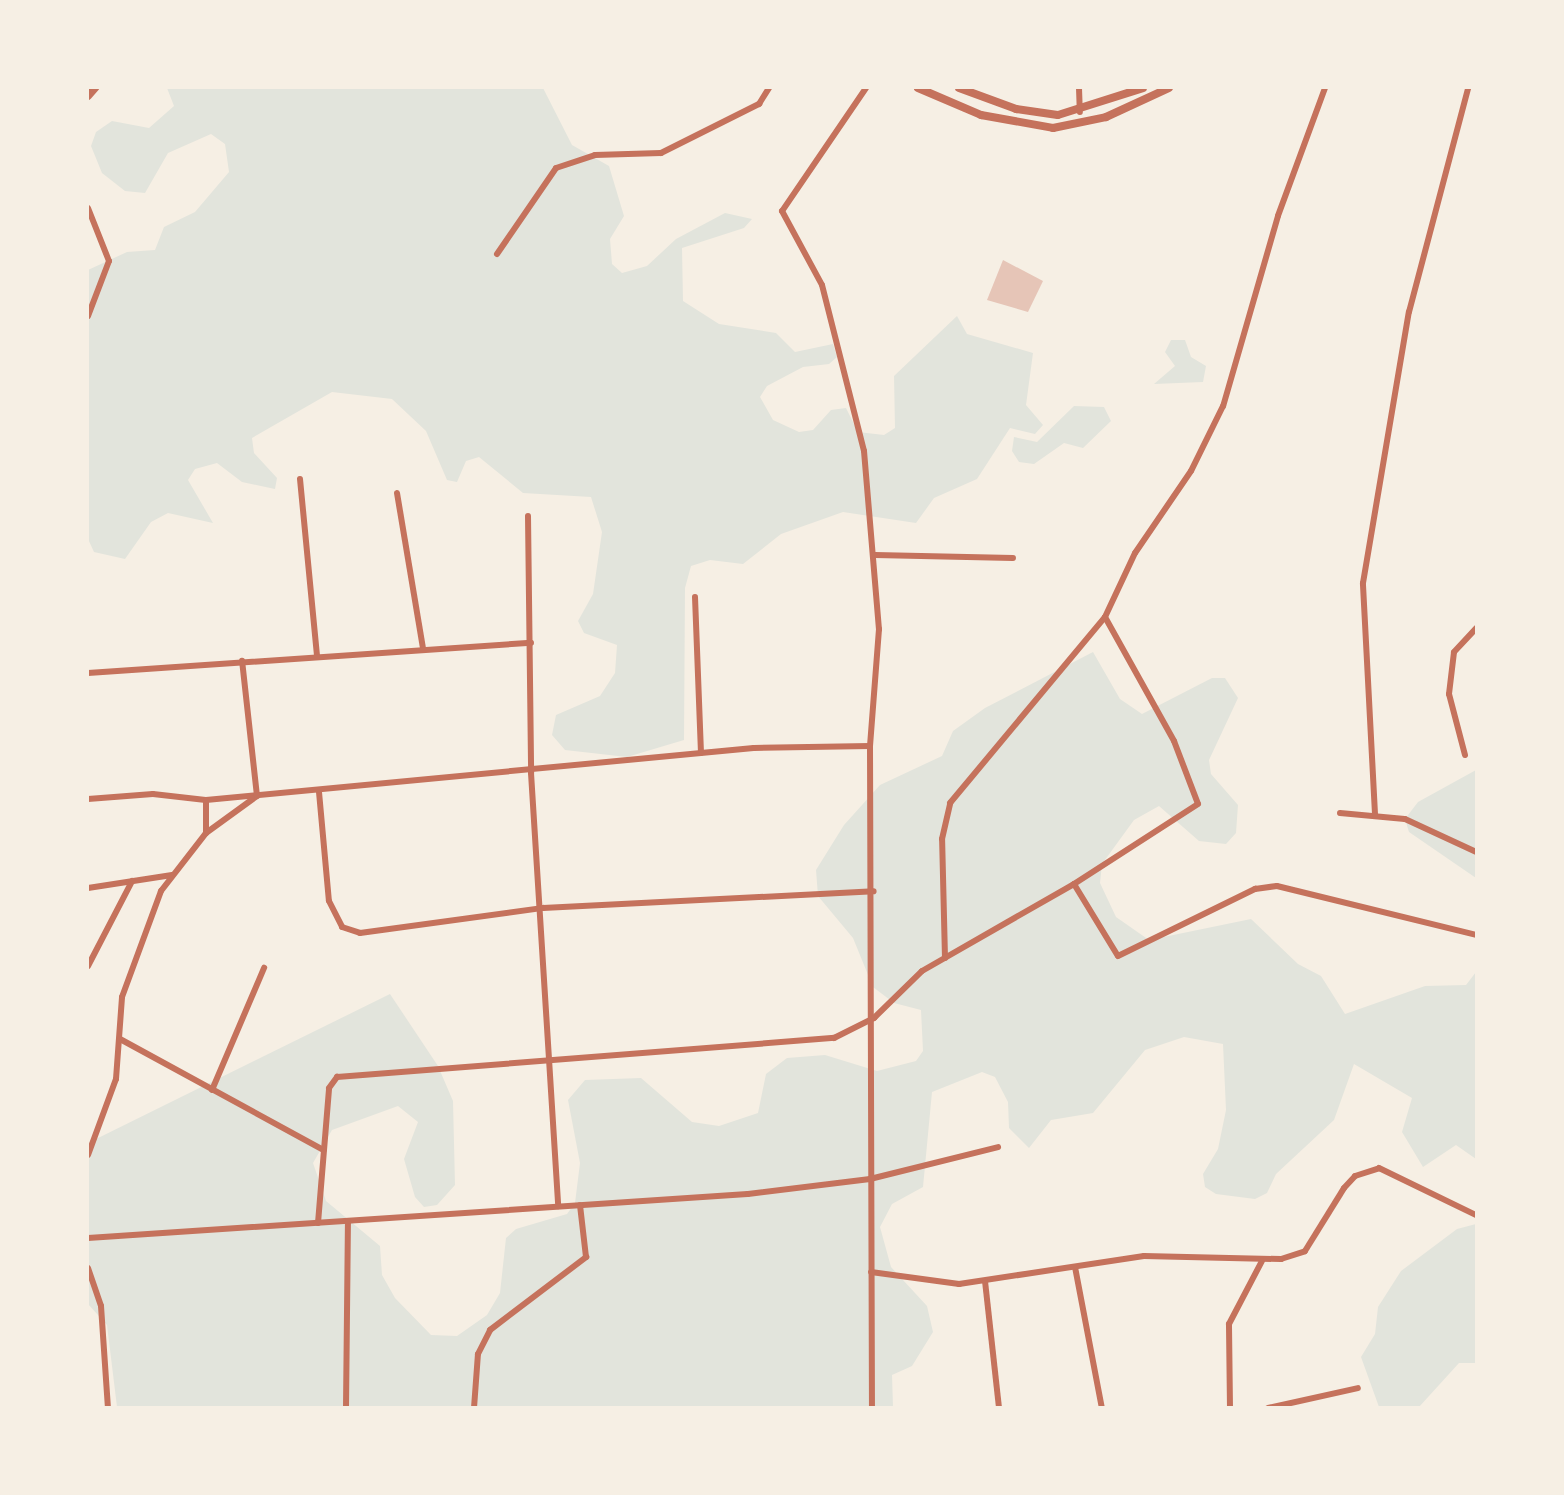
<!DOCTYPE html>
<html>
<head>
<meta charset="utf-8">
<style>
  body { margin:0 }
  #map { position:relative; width:1564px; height:1495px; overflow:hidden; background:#f6efe4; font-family:Karla,sans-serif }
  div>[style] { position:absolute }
  .green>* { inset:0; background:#e2e4dc }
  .building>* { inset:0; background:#e6c5b7 }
  .minor>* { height:6px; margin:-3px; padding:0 3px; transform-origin:3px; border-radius:3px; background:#c5725c }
  .tertiary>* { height:8px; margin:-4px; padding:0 4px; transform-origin:4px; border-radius:4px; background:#c5725c }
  span { translate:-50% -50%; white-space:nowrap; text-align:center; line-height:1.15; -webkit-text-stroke:5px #f6efe4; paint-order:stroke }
  .frame { position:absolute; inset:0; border:89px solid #f6efe4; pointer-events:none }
</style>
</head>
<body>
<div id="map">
  <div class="green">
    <div style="clip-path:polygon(167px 88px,543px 88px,572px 145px,609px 166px,624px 216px,610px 239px,612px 264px,622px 273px,647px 266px,676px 239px,725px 213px,752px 219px,744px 228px,682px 248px,683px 301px,719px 324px,776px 333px,795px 352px,833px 344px,837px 357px,829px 364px,803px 367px,767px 386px,760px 397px,773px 420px,799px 432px,813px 430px,831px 410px,846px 408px,858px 432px,884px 435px,895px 428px,894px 376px,957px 316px,967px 334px,1033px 353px,1026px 405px,1043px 425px,1035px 434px,1010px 428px,977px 479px,934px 498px,916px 523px,843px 512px,781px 534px,743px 564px,710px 560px,691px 566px,685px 588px,684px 740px,627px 757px,565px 750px,552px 735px,556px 715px,600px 696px,615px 673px,617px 645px,584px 633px,578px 621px,593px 594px,602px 532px,591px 497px,523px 493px,479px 457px,466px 461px,457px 482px,447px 480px,426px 431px,392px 399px,332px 392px,252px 438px,254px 453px,277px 478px,275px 489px,242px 482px,217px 463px,195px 469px,188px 480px,213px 523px,168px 513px,151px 522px,125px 559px,94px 552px,88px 539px,88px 270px,127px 252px,155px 250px,164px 227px,195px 212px,229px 172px,225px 144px,211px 134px,168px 153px,145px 193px,125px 191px,102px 173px,91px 146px,96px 132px,112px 121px,149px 128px,174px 106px)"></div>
    <div style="clip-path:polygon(1171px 340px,1185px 340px,1191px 357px,1206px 366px,1203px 382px,1154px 384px,1175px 366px,1165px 352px)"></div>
    <div style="clip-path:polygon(1074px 406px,1104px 407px,1111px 421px,1083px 448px,1064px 443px,1034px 464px,1019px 462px,1012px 451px,1014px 437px,1037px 442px)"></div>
    <div style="clip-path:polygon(1093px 652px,1120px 699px,1142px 714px,1212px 678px,1225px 678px,1238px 698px,1209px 760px,1211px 774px,1238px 805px,1236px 833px,1226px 844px,1199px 841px,1159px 806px,1134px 820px,1102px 864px,1100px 883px,1116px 917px,1149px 940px,1251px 919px,1298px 964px,1321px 976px,1345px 1014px,1425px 986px,1466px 985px,1476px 972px,1476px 1159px,1456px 1145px,1423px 1167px,1402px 1132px,1412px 1098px,1354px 1064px,1334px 1120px,1276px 1174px,1267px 1193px,1255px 1199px,1216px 1194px,1205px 1187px,1203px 1174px,1218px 1149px,1226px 1110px,1223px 1044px,1184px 1037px,1145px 1050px,1093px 1113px,1051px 1120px,1029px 1148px,1009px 1128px,1008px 1102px,995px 1077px,982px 1072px,932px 1092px,923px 1187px,892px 1204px,880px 1227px,891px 1267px,927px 1306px,933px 1332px,912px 1366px,892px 1375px,893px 1407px,117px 1407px,107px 1325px,88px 1304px,88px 1143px,390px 994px,438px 1066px,453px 1101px,455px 1185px,437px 1205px,424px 1207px,415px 1197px,404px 1159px,418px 1122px,398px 1106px,332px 1130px,313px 1163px,326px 1201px,380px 1246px,382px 1275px,395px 1298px,431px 1335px,457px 1336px,487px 1315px,500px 1293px,506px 1238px,516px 1229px,567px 1214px,575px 1203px,580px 1163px,568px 1100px,585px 1080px,641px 1078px,692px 1122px,719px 1126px,758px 1113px,766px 1074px,787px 1058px,825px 1055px,877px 1071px,916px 1061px,923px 1051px,921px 1010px,894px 1003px,873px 987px,853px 938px,818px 896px,816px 870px,844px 825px,880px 785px,942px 756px,953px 731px,985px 708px)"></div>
    <div style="clip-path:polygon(1476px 770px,1476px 878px,1409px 832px,1405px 819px,1418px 802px)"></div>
    <div style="clip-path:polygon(1476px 1224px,1476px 1363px,1459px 1363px,1419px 1407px,1379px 1407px,1361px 1357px,1375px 1334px,1378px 1307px,1401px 1271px,1457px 1229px)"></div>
  </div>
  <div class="building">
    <div style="clip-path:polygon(1003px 260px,1043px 281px,1028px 312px,987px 300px)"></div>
  </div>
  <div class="minor">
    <div style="left:866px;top:88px;width:149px;rotate:124.3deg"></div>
    <div style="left:782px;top:211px;width:84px;rotate:61.6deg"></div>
    <div style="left:822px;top:285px;width:171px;rotate:75.8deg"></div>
    <div style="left:864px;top:451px;width:179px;rotate:85.2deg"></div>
    <div style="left:879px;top:629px;width:117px;rotate:94.4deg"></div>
    <div style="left:1079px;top:88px;width:24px;rotate:88deg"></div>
    <div style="left:1325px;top:88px;width:136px;rotate:110.2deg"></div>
    <div style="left:1278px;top:216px;width:198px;rotate:106.1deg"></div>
    <div style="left:1223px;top:406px;width:72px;rotate:116.2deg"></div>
    <div style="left:1191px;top:471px;width:99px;rotate:124.3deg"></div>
    <div style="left:1135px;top:553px;width:71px;rotate:115.1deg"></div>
    <div style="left:1105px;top:617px;width:142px;rotate:60.9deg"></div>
    <div style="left:1174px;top:741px;width:67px;rotate:69.1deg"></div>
    <div style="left:1198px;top:804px;width:148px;rotate:147.2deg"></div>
    <div style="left:1074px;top:884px;width:84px;rotate:58.6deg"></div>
    <div style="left:1118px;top:956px;width:153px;rotate:-26.1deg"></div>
    <div style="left:1255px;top:889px;width:22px;rotate:-8deg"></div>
    <div style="left:1277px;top:886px;width:205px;rotate:13.8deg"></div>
    <div style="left:88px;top:208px;width:57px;rotate:68.4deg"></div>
    <div style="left:109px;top:261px;width:59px;rotate:110.9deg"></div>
    <div style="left:497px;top:254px;width:104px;rotate:-55.5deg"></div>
    <div style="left:556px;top:168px;width:41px;rotate:-18.4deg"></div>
    <div style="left:595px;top:155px;width:66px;rotate:-1.7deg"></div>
    <div style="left:661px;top:153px;width:110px;rotate:-26.6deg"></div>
    <div style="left:759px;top:104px;width:19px;rotate:-58deg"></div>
    <div style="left:300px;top:479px;width:177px;rotate:84.5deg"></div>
    <div style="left:397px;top:493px;width:157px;rotate:80.5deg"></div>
    <div style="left:528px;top:516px;width:257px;rotate:89.3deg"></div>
    <div style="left:531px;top:773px;width:434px;rotate:86.4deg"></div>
    <div style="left:875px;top:555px;width:138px;rotate:1.2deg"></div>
    <div style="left:695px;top:597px;width:156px;rotate:87.8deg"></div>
    <div style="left:88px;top:673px;width:444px;rotate:-3.9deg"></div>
    <div style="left:1465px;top:755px;width:63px;rotate:-104.7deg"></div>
    <div style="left:1449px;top:694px;width:42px;rotate:-83.2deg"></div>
    <div style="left:1454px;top:652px;width:33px;rotate:-47deg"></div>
    <div style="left:319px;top:792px;width:109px;rotate:84.8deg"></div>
    <div style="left:329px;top:901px;width:29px;rotate:63deg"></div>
    <div style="left:342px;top:927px;width:19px;rotate:18deg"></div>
    <div style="left:360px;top:933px;width:185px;rotate:-7.8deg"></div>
    <div style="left:543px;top:908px;width:331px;rotate:-2.9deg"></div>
    <div style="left:88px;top:799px;width:65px;rotate:-4.4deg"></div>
    <div style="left:153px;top:794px;width:53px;rotate:6.5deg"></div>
    <div style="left:206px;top:800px;width:550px;rotate:-5.42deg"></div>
    <div style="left:754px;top:748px;width:116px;rotate:-1deg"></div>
    <div style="left:870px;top:746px;width:662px;rotate:89.83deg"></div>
    <div style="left:1340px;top:813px;width:65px;rotate:5.3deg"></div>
    <div style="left:1405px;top:819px;width:78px;rotate:24.9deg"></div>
    <div style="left:1375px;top:814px;width:231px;rotate:-93deg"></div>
    <div style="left:1363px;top:583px;width:275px;rotate:-80.4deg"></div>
    <div style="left:1409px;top:312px;width:232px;rotate:-75.2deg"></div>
    <div style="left:206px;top:833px;width:33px;rotate:-90deg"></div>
    <div style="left:88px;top:888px;width:85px;rotate:-8.8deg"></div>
    <div style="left:945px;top:958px;width:119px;rotate:-91.4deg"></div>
    <div style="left:942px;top:839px;width:37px;rotate:-77deg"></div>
    <div style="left:950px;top:803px;width:242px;rotate:-50.2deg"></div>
    <div style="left:88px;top:966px;width:96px;rotate:-62.6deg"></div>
    <div style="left:120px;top:1039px;width:232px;rotate:28.6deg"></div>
    <div style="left:212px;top:1090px;width:133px;rotate:-66.9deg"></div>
    <div style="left:88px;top:1155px;width:81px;rotate:-69.8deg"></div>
    <div style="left:116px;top:1079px;width:82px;rotate:-85.8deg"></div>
    <div style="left:122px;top:997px;width:113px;rotate:-69.8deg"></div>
    <div style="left:161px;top:891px;width:73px;rotate:-52.2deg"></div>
    <div style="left:206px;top:833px;width:63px;rotate:-36deg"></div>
    <div style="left:257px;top:796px;width:136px;rotate:-96.3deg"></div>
    <div style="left:318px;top:1223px;width:135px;rotate:-85.3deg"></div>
    <div style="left:329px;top:1088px;width:14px;rotate:-54deg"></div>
    <div style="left:337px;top:1077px;width:499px;rotate:-4.5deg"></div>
    <div style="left:834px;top:1038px;width:45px;rotate:-26.6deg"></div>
    <div style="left:874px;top:1018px;width:67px;rotate:-44.4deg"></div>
    <div style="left:922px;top:971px;width:175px;rotate:-29.8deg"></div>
    <div style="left:88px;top:1238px;width:661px;rotate:-3.81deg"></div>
    <div style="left:748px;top:1194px;width:123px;rotate:-7deg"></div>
    <div style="left:870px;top:1179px;width:132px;rotate:-14deg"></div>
    <div style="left:1075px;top:1267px;width:144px;rotate:79.2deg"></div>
    <div style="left:88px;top:1268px;width:40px;rotate:71.1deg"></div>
    <div style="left:101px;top:1306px;width:102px;rotate:86.1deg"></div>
    <div style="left:871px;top:1272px;width:89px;rotate:7.8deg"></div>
    <div style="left:959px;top:1284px;width:187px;rotate:-8.6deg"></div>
    <div style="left:1144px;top:1256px;width:137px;rotate:1.3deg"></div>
    <div style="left:1281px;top:1259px;width:25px;rotate:-18deg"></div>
    <div style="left:1305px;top:1251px;width:74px;rotate:-58.2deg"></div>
    <div style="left:1344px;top:1188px;width:16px;rotate:-47deg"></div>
    <div style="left:1355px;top:1176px;width:25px;rotate:-18deg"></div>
    <div style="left:1379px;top:1168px;width:108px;rotate:25.9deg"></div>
    <div style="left:985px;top:1281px;width:128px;rotate:83.7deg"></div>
    <div style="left:346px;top:1408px;width:187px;rotate:-89.4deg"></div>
    <div style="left:474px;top:1408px;width:54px;rotate:-85.8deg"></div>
    <div style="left:478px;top:1354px;width:27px;rotate:-63deg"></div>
    <div style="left:490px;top:1330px;width:121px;rotate:-37.2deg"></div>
    <div style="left:586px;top:1257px;width:52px;rotate:-96.6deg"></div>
    <div style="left:1230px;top:1408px;width:84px;rotate:-90.7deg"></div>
    <div style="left:1229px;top:1324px;width:71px;rotate:-62.4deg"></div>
    <div style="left:1268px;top:1408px;width:92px;rotate:-12.5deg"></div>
  </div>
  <div class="tertiary">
    <div style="left:918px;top:88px;width:69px;rotate:23.2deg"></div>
    <div style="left:981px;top:115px;width:73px;rotate:10.2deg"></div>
    <div style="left:1053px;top:128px;width:54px;rotate:-11.7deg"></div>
    <div style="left:1106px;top:117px;width:69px;rotate:-24.7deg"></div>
    <div style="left:959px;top:88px;width:61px;rotate:20.2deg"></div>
    <div style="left:1016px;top:109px;width:42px;rotate:8.1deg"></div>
    <div style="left:1058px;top:115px;width:89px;rotate:-17.6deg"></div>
    <div style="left:88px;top:96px;width:11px;rotate:-49deg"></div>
  </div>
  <div class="frame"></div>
</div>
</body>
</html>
